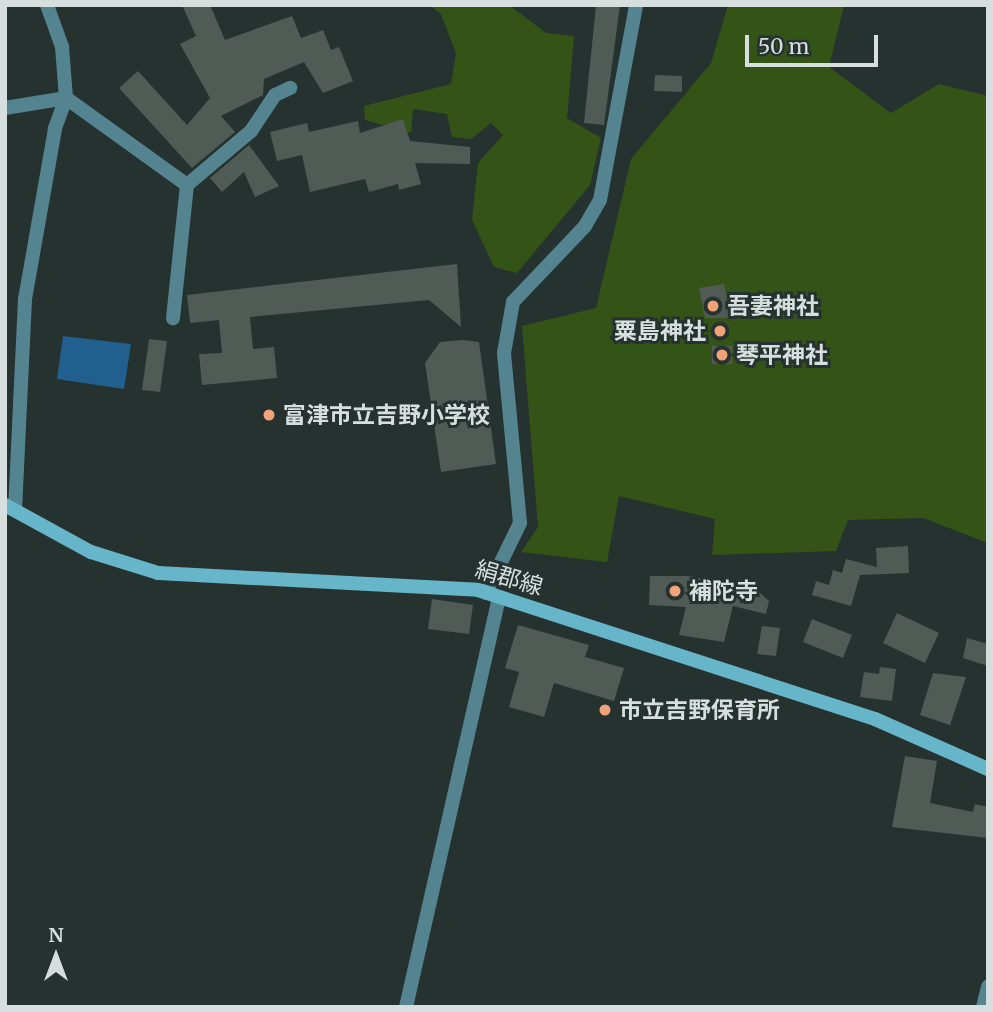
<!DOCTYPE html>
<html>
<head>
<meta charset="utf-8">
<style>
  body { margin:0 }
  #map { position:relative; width:993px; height:1012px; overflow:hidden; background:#253230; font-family:Merriweather,"Noto Sans JP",serif }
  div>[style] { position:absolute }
  .green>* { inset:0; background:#345417 }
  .water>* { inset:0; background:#21608e }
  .building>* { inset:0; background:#505b55 }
  .street>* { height:14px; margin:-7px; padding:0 7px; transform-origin:7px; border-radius:7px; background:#558491 }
  .secondary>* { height:14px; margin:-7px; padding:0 7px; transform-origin:7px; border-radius:7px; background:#66b5c9 }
  .dots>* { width:19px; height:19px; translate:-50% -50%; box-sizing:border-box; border:4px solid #253230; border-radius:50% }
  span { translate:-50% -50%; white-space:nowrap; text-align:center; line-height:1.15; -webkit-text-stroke:6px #253230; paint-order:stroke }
  .poi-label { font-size:23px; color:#d7dfde; font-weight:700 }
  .left { translate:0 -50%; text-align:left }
  .right { translate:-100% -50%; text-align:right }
  .street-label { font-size:23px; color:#d7dfde }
  .frame { position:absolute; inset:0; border:7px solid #d7dfde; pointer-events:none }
  .north { position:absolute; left:21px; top:921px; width:70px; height:70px; -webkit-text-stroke:5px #253230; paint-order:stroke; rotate:0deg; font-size:19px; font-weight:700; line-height:28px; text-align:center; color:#d7dfde }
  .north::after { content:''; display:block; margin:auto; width:24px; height:32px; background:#d7dfde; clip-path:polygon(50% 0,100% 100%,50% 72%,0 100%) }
  .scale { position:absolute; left:745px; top:35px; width:133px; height:32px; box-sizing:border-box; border:4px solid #d7dfde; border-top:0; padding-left:9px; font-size:21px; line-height:24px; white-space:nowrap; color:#d7dfde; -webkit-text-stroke:5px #253230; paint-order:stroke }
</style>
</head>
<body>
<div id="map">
  <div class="green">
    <div style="clip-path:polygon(429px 5px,509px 5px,546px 33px,574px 36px,567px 118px,601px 138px,590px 185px,517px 273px,494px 267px,472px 220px,478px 163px,503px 135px,491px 123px,471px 139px,452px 137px,447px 114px,413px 109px,411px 133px,365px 120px,364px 106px,451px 84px,456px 53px,441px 14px)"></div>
    <div style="clip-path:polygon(728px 5px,844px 5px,829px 67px,891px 113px,939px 84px,988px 96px,988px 543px,923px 518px,848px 520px,836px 551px,712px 555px,715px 519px,619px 496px,607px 562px,521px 552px,538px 527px,522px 326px,596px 308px,631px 159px,711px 63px)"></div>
  </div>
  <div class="water">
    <div style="clip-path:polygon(63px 336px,131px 344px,124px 389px,57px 379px)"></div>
  </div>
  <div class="building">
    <div style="clip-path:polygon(182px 5px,210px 5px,225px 40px,292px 16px,301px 38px,323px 30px,331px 50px,339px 47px,353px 81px,323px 93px,304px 62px,264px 79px,263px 95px,221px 116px,235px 132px,192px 168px,119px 88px,138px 71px,187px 125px,210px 98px,180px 44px,196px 36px)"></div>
    <div style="clip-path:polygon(596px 5px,620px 5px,604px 125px,584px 123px)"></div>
    <div style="clip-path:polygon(655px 75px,682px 76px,682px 92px,654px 91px)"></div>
    <div style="clip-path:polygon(403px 119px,410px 141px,470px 147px,470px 164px,415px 163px,421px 184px,399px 190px,398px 184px,369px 192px,365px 179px,310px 192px,302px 155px,277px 161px,270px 132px,307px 123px,309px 132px,358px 121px,360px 133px)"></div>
    <div style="clip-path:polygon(249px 145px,279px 186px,255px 197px,244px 172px,222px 192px,210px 178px)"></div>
    <div style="clip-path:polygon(457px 264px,461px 327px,429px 300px,250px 317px,253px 349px,274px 347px,277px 378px,202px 385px,199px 354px,222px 353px,219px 320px,190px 323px,187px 295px)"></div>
    <div style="clip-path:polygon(724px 284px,731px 318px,705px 318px,699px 288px)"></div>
    <div style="clip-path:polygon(149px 339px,167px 341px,160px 392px,142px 390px)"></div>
    <div style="clip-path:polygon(463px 340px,479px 342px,496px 464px,441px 472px,425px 363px,440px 342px)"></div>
    <div style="clip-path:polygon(712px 346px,732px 346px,732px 364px,712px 364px)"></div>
    <div style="clip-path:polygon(908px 546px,909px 573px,860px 575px,851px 606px,812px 595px,816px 581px,829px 585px,833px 570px,842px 573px,846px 559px,877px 567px,876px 548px)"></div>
    <div style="clip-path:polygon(650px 576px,690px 576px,759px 592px,769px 601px,766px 614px,733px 606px,724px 642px,679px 635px,686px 607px,649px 605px)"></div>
    <div style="clip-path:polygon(432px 599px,473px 605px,469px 634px,428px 629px)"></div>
    <div style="clip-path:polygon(897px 613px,939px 633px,925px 663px,883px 643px)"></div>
    <div style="clip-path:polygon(812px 619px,852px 635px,843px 658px,803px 642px)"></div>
    <div style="clip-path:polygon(518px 625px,589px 645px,585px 657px,624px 668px,614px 701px,554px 683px,544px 717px,509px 707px,519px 672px,505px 668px)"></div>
    <div style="clip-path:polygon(762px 626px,780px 628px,776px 656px,757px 654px)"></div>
    <div style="clip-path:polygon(967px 638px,988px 644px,988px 666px,963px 658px)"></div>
    <div style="clip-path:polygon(880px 667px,896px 669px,892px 701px,860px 697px,864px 672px,879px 674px)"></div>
    <div style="clip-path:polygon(933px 673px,966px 677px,950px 725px,920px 715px)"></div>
    <div style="clip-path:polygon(905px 756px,937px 761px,930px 803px,973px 812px,975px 804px,988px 807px,988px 838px,892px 827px)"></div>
  </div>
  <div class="street">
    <div style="left:47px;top:5px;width:45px;rotate:70.3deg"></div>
    <div style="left:62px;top:47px;width:51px;rotate:85.5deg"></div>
    <div style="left:66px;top:98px;width:149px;rotate:35.7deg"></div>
    <div style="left:187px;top:185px;width:134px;rotate:96deg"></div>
    <div style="left:5px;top:108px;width:62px;rotate:-9.3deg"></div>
    <div style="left:66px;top:98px;width:33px;rotate:110deg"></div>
    <div style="left:55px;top:129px;width:173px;rotate:100deg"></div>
    <div style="left:25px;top:299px;width:210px;rotate:92.7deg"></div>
    <div style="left:187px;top:185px;width:84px;rotate:-40.2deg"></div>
    <div style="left:251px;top:131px;width:43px;rotate:-56.3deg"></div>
    <div style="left:275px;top:95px;width:17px;rotate:-25deg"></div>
    <div style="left:486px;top:593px;width:78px;rotate:-64.1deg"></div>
    <div style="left:520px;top:523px;width:171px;rotate:-95.4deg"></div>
    <div style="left:504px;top:353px;width:52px;rotate:-80deg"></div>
    <div style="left:513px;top:302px;width:105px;rotate:-46.5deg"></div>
    <div style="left:585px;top:226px;width:30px;rotate:-60deg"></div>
    <div style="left:600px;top:200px;width:198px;rotate:-79.5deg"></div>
    <div style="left:406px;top:1007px;width:420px;rotate:-77.2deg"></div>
    <div style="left:983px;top:1007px;width:21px;rotate:-76deg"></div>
  </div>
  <div class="secondary">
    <div style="left:5px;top:505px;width:98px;rotate:28.7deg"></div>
    <div style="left:91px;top:552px;width:70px;rotate:17.4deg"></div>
    <div style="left:158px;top:573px;width:320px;rotate:3deg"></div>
    <div style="left:478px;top:590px;width:417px;rotate:18deg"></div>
    <div style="left:875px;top:719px;width:124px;rotate:23.9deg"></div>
  </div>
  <div class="dots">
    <div style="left:713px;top:306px;background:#f0a278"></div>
    <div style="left:720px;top:331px;background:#f0a278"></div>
    <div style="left:722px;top:355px;background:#f0a278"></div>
    <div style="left:269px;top:415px;background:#f0a278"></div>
    <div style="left:675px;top:591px;background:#f0a278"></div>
    <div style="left:605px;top:710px;background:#f0a278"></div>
  </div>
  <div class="poi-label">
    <span class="left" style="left:727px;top:306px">吾妻神社</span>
    <span class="right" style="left:706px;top:331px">粟島神社</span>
    <span class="left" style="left:736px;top:355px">琴平神社</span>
    <span class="left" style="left:283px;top:415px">富津市立吉野小学校</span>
    <span class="left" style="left:689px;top:591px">補陀寺</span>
    <span class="left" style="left:619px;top:710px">市立吉野保育所</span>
  </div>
  <div class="street-label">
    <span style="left:509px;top:578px;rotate:16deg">絹郡線</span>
  </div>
  <div class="frame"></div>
  <div class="north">N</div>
  <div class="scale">50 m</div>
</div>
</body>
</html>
